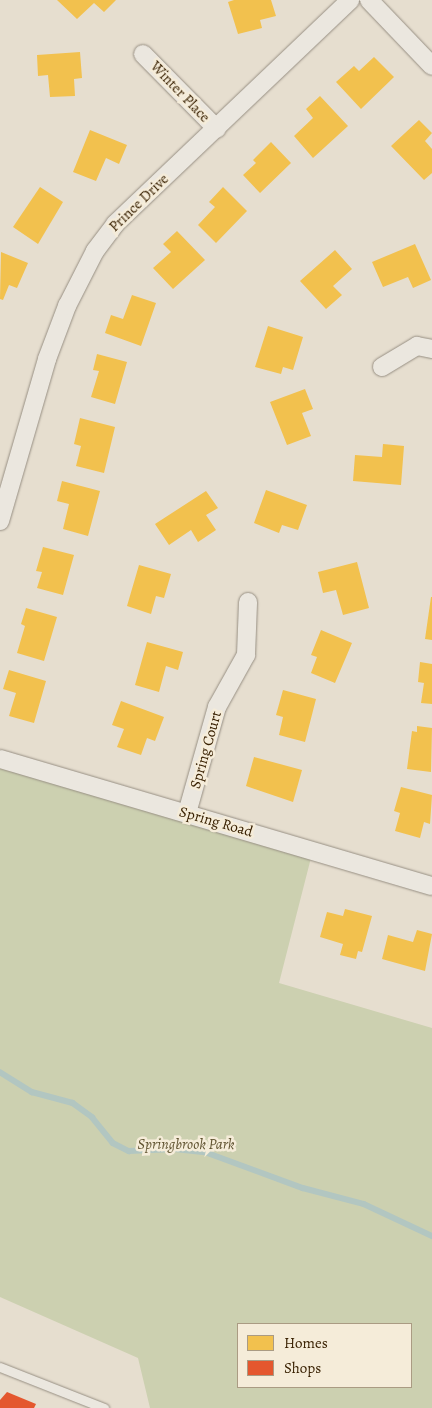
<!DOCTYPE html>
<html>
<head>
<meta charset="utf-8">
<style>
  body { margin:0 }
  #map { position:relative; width:432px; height:1408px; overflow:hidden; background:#e6decf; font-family:Alegreya,serif }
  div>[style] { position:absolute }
  .green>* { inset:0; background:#ccd0b0 }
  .homes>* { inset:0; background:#f2c14e }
  .shops>* { inset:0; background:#e4572e }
  .stream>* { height:5.5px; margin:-2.75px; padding:0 2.75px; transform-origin:2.75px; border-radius:2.75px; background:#b2c6c1 }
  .roads { filter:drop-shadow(0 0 1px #978f83) drop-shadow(0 0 1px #978f83) }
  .lane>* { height:9px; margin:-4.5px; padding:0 4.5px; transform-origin:4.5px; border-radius:4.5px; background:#ebe7df }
  .street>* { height:18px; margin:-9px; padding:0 9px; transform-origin:9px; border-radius:9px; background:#ebe7df }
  span { translate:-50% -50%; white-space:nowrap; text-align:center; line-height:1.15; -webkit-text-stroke:5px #f5ecd9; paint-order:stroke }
  .street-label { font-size:15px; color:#392102 }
  .park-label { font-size:15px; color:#5f522f; font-style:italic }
  .legend { position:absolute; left:237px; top:1323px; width:175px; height:65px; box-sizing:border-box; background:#f5ecd9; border:1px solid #aa9b83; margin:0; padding:6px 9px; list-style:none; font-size:15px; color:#392102 }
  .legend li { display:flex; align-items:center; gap:10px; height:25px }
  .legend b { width:25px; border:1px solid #aa9b83 }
</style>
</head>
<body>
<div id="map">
  <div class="green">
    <div style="clip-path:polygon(evenodd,0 759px,313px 850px,279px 983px,432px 1028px,432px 1408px,150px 1408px,138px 1358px,0 1297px,0 759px,238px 1324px,411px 1324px,411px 1387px,238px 1387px,238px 1324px)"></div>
  </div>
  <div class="homes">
    <div style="clip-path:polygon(57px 0,116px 0,104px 12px,94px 3px,77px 19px)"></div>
    <div style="clip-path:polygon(234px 0,271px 0,276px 16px,260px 20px,262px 28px,238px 34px,228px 2px)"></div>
    <div style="clip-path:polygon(80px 52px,82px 78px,74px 79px,75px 96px,50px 97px,48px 75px,38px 76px,37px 55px)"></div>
    <div style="clip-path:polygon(374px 57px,394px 77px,361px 109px,336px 82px,354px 66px,359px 71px)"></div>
    <div style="clip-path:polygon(320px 96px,348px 126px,313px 158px,294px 136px,313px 118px,306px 109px)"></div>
    <div style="clip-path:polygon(419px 120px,432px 133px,425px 141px,432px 149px,432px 173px,424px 180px,391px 146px)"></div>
    <div style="clip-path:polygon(90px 130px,127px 145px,119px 164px,106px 158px,96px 181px,73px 172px)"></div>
    <div style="clip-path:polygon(271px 142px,291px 163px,260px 193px,243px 175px,256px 163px,253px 160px)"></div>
    <div style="clip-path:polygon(40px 187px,63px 202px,38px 244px,13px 227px)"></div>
    <div style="clip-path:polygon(223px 187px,247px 211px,216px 243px,198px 225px,215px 207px,209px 202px)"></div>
    <div style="clip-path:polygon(177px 231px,205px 260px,173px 289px,153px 268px,171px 252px,163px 244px)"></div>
    <div style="clip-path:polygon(415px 244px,431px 280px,413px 288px,408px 277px,383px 287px,372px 262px)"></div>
    <div style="clip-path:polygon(335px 250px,352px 269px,333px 286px,342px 295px,326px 309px,300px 281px)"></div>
    <div style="clip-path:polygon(1px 252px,28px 263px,17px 288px,9px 285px,3px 300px,0 299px)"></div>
    <div style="clip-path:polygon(132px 295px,156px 303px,141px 346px,105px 333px,111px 315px,123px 319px)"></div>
    <div style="clip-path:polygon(268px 326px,303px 337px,293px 370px,283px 367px,281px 374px,255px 367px)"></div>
    <div style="clip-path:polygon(97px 354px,127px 362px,115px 404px,91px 397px,99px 371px,93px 370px)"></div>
    <div style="clip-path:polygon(305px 389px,313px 409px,302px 413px,311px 436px,287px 445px,270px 402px)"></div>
    <div style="clip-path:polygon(80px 418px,115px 427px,104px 473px,76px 466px,81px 446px,74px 444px)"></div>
    <div style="clip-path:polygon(383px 444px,404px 446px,401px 485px,353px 481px,355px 455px,382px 457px)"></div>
    <div style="clip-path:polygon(62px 481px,100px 491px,88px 536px,63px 529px,69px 504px,57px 501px)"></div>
    <div style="clip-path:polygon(266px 490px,307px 505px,298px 530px,282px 525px,279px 533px,254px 523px)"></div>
    <div style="clip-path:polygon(206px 491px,218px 508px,206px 515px,216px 530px,198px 542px,191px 530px,169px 545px,155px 524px)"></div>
    <div style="clip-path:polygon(43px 547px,74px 555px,63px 595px,37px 588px,42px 572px,36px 571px)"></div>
    <div style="clip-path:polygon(357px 562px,369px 608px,343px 615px,336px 590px,323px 593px,318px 572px)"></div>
    <div style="clip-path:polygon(139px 565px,171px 574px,164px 598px,156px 596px,151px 614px,127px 606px)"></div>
    <div style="clip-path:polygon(431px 597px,432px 597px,432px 640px,425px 639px)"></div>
    <div style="clip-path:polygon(26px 608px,57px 617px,44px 661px,17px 653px,25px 626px,21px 624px)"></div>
    <div style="clip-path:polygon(321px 630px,352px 643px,335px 683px,311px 673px,317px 657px,311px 655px)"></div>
    <div style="clip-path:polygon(147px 642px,183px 652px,178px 670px,166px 666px,159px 692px,135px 685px)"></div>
    <div style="clip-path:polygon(420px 662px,432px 664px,432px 704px,421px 703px,424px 683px,418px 682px)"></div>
    <div style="clip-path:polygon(9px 670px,46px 681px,34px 723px,9px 716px,16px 693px,3px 689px)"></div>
    <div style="clip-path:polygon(283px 690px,316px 699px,305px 742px,279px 735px,283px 717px,276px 715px)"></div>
    <div style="clip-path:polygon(121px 701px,164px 717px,155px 741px,147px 738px,141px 755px,117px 747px,124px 729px,112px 725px)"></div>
    <div style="clip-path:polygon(417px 726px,432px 728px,431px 772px,407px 769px,412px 731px,417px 732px)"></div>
    <div style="clip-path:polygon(254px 757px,302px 770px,293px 802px,246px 786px)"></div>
    <div style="clip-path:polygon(401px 787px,432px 795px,430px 824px,424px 822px,420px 838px,395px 831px,400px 813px,394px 811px)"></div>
    <div style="clip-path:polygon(345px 909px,372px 916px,362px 952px,358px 951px,356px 959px,340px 955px,343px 944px,320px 937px,327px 912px,343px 916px)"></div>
    <div style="clip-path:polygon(417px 930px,432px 934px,425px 971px,382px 959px,388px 935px,413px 942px)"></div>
  </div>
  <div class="shops">
    <div style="clip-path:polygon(7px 1392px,36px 1404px,34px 1408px,0 1408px,0 1400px)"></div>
  </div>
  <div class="stream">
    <div style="left:0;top:1072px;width:38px;rotate:32deg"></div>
    <div style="left:32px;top:1092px;width:42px;rotate:15deg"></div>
    <div style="left:73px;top:1103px;width:24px;rotate:36deg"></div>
    <div style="left:92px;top:1117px;width:33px;rotate:51deg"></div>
    <div style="left:113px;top:1143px;width:18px;rotate:27deg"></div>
    <div style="left:129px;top:1151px;width:46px;rotate:-2.5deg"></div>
    <div style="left:175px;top:1149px;width:30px;rotate:6deg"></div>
    <div style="left:205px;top:1152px;width:104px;rotate:20.2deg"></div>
    <div style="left:303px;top:1188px;width:63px;rotate:14.7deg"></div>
    <div style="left:364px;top:1204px;width:75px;rotate:25.2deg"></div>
  </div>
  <div class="roads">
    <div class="lane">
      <div style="left:0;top:1367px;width:112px;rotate:21.5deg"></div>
    </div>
    <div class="street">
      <div style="left:369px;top:0;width:91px;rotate:46.3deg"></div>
      <div style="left:143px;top:54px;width:105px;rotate:45.4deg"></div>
      <div style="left:382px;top:367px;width:41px;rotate:-31deg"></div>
      <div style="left:417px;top:346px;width:15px;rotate:11deg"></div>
      <div style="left:0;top:521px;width:169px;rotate:-73.8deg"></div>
      <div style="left:47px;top:359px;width:57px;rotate:-69.3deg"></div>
      <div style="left:67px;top:306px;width:62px;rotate:-63deg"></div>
      <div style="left:95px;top:251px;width:34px;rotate:-53deg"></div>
      <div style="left:115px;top:224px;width:325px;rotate:-43.6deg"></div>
      <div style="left:0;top:759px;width:450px;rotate:16.4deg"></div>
      <div style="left:187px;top:813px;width:110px;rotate:-74.2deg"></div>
      <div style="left:217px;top:707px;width:60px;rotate:-60.9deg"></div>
      <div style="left:246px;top:655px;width:53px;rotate:-87.8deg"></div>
    </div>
  </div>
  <div class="street-label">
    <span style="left:180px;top:92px;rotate:46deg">Winter Place</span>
    <span style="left:139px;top:203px;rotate:-44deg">Prince Drive</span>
    <span style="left:206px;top:750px;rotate:-74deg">Spring Court</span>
    <span style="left:216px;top:822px;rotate:16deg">Spring Road</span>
  </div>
  <div class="park-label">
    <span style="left:186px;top:1145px">Springbrook Park</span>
  </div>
  <ul class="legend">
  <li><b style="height:14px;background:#f2c14e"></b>Homes</li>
  <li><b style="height:14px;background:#e4572e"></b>Shops</li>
  </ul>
</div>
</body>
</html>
